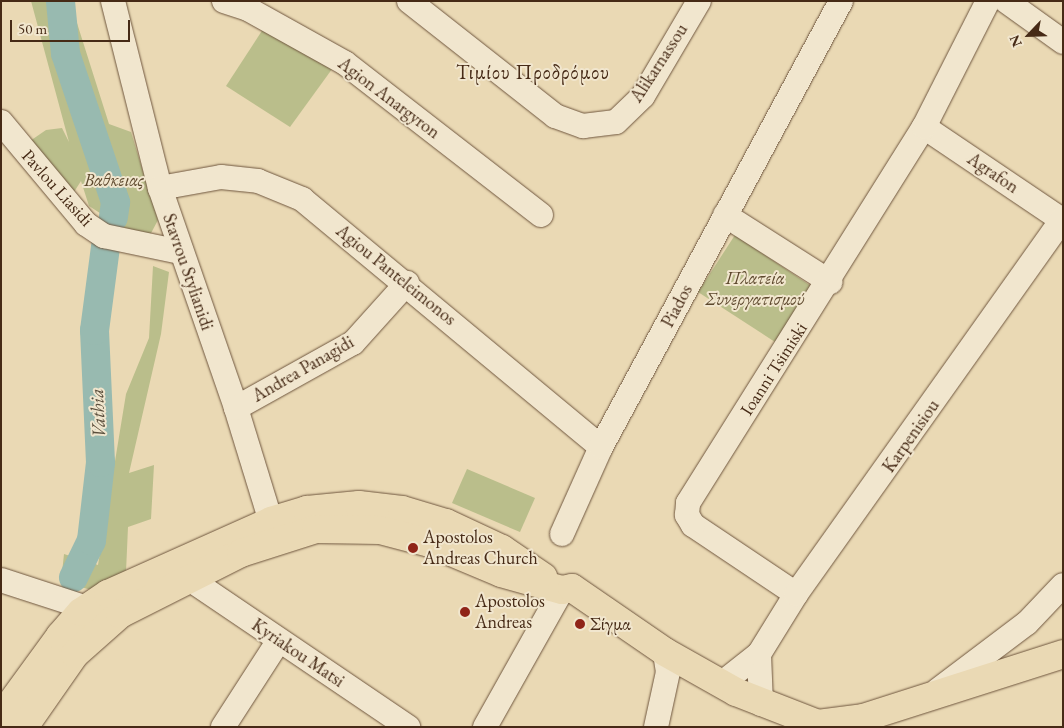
<!DOCTYPE html>
<html>
<head>
<meta charset="utf-8">
<style>
  body { margin:0 }
  #map { position:relative; width:1064px; height:728px; overflow:hidden; background:#ead9b4; font-family:"EB Garamond",serif }
  div>[style] { position:absolute }
  .green>* { inset:0; background:#babe8b }
  .river>* { height:29px; margin:-14.5px; padding:0 14.5px; transform-origin:14.5px; border-radius:14.5px; background:#98bab0 }
  .roads { filter:drop-shadow(0 0 1px #6f563e) drop-shadow(0 0 1px #6f563e) }
  .minor>* { height:24px; margin:-12px; padding:0 12px; transform-origin:12px; border-radius:12px; background:#f1e6ce }
  .major>* { height:28px; margin:-14px; padding:0 14px; transform-origin:14px; border-radius:14px; background:#ead9b4 }
  .dots>* { width:14px; height:14px; translate:-50% -50%; box-sizing:border-box; border:2px solid #f1e6ce; border-radius:50% }
  span { translate:-50% -50%; white-space:nowrap; text-align:center; line-height:1.15; -webkit-text-stroke:4px #f1e6ce; paint-order:stroke }
  .street-label { font-size:18px; color:#462a16 }
  .park-label { font-size:18px; color:#5d482d; font-style:italic }
  .poi-label { font-size:18px; color:#462a16 }
  .left { translate:0 -50%; text-align:left }
  .water-label { font-size:19px; color:#5a4e3c; font-style:italic }
  .quarter-label { font-size:20px; color:#462a16; letter-spacing:1px }
  .frame { position:absolute; inset:0; border:2px solid #462a16; pointer-events:none }
  .north { position:absolute; left:1004px; top:10px; width:50px; height:50px; -webkit-text-stroke:4px #f1e6ce; paint-order:stroke; rotate:246deg; font-size:14px; font-weight:700; line-height:20px; text-align:center; color:#462a16 }
  .north::after { content:''; display:block; margin:auto; width:18px; height:22px; background:#462a16; clip-path:polygon(50% 0,100% 100%,50% 72%,0 100%) }
  .scale { position:absolute; left:10px; top:20px; width:120px; height:22px; box-sizing:border-box; border:2px solid #462a16; border-top:0; padding-left:6px; font-size:15px; line-height:18px; white-space:nowrap; color:#462a16; -webkit-text-stroke:4px #f1e6ce; paint-order:stroke }
</style>
</head>
<body>
<div id="map">
  <div class="green">
    <div style="clip-path:polygon(31px 1px,70px 1px,109px 124px,131px 132px,158px 220px,149px 237px,120px 226px,89px 206px,81px 181px,74px 192px,30px 141px,46px 130px,62px 128px,69px 142px)"></div>
    <div style="clip-path:polygon(267px 23px,335px 65px,290px 127px,226px 86px)"></div>
    <div style="clip-path:polygon(735px 235px,811px 286px,775px 342px,698px 292px)"></div>
    <div style="clip-path:polygon(153px 266px,169px 272px,161px 334px,129px 473px,154px 465px,151px 519px,128px 527px,126px 572px,92px 590px,61px 582px,64px 554px,98px 565px,126px 394px,149px 338px)"></div>
    <div style="clip-path:polygon(467px 469px,535px 498px,520px 532px,452px 503px)"></div>
  </div>
  <div class="river">
    <div style="left:60px;top:1px;width:52px;rotate:84.5deg"></div>
    <div style="left:65px;top:53px;width:157px;rotate:71.4deg"></div>
    <div style="left:115px;top:202px;width:15px;rotate:98deg"></div>
    <div style="left:73px;top:577px;width:41px;rotate:-64.1deg"></div>
    <div style="left:91px;top:540px;width:79px;rotate:-83.4deg"></div>
    <div style="left:100px;top:462px;width:132px;rotate:-92.6deg"></div>
    <div style="left:94px;top:330px;width:85px;rotate:-82.5deg"></div>
  </div>
  <div class="roads">
    <div class="minor">
      <div style="left:113px;top:1px;width:193px;rotate:75.9deg"></div>
      <div style="left:160px;top:188px;width:233px;rotate:70.9deg"></div>
      <div style="left:236px;top:408px;width:136px;rotate:72.9deg"></div>
      <div style="left:224px;top:1px;width:25px;rotate:18deg"></div>
      <div style="left:248px;top:9px;width:111px;rotate:29.1deg"></div>
      <div style="left:345px;top:63px;width:248px;rotate:37.8deg"></div>
      <div style="left:409px;top:1px;width:186px;rotate:38.2deg"></div>
      <div style="left:555px;top:116px;width:30px;rotate:20deg"></div>
      <div style="left:583px;top:126px;width:33px;rotate:-7deg"></div>
      <div style="left:616px;top:122px;width:37px;rotate:-44deg"></div>
      <div style="left:643px;top:96px;width:110px;rotate:-59.5deg"></div>
      <div style="left:1006px;top:1px;width:70px;rotate:35.7deg"></div>
      <div style="left:1px;top:122px;width:133px;rotate:50.2deg"></div>
      <div style="left:86px;top:224px;width:22px;rotate:34deg"></div>
      <div style="left:104px;top:236px;width:78px;rotate:11.9deg"></div>
      <div style="left:924px;top:127px;width:166px;rotate:34deg"></div>
      <div style="left:160px;top:188px;width:62px;rotate:-10.2deg"></div>
      <div style="left:221px;top:177px;width:37px;rotate:6deg"></div>
      <div style="left:258px;top:181px;width:48px;rotate:22.2deg"></div>
      <div style="left:302px;top:199px;width:388px;rotate:39.7deg"></div>
      <div style="left:725px;top:215px;width:125px;rotate:32.5deg"></div>
      <div style="left:236px;top:408px;width:134px;rotate:-29.1deg"></div>
      <div style="left:353px;top:343px;width:81px;rotate:-48deg"></div>
      <div style="left:562px;top:534px;width:95px;rotate:-65.9deg"></div>
      <div style="left:601px;top:447px;width:506px;rotate:-61.71deg"></div>
      <div style="left:188px;top:578px;width:266px;rotate:34.1deg"></div>
      <div style="left:1px;top:580px;width:90px;rotate:18deg"></div>
      <div style="left:796px;top:594px;width:124px;rotate:-146.2deg"></div>
      <div style="left:693px;top:525px;width:12px;rotate:-121deg"></div>
      <div style="left:687px;top:515px;width:12px;rotate:-85deg"></div>
      <div style="left:688px;top:503px;width:444px;rotate:-57.9deg"></div>
      <div style="left:924px;top:127px;width:141px;rotate:-63.1deg"></div>
      <div style="left:759px;top:654px;width:50px;rotate:87.7deg"></div>
      <div style="left:721px;top:684px;width:48px;rotate:-38.3deg"></div>
      <div style="left:759px;top:654px;width:70px;rotate:-58.3deg"></div>
      <div style="left:796px;top:594px;width:461px;rotate:-54.6deg"></div>
      <div style="left:938px;top:690px;width:111px;rotate:-37deg"></div>
      <div style="left:1027px;top:623px;width:52px;rotate:-46.5deg"></div>
      <div style="left:223px;top:727px;width:103px;rotate:-57.2deg"></div>
      <div style="left:485px;top:727px;width:157px;rotate:-60.7deg"></div>
      <div style="left:656px;top:727px;width:56px;rotate:-77.7deg"></div>
      <div style="left:668px;top:672px;width:20px;rotate:-99deg"></div>
    </div>
    <div class="major">
      <div style="left:1px;top:717px;width:100px;rotate:-53.9deg"></div>
      <div style="left:60px;top:636px;width:32px;rotate:-49deg"></div>
      <div style="left:81px;top:612px;width:32px;rotate:-34deg"></div>
      <div style="left:108px;top:594px;width:179px;rotate:-24.1deg"></div>
      <div style="left:271px;top:521px;width:38px;rotate:-17deg"></div>
      <div style="left:307px;top:510px;width:52px;rotate:-5.5deg"></div>
      <div style="left:359px;top:505px;width:43px;rotate:6.6deg"></div>
      <div style="left:402px;top:510px;width:46px;rotate:16.5deg"></div>
      <div style="left:446px;top:523px;width:62px;rotate:24.9deg"></div>
      <div style="left:502px;top:549px;width:50px;rotate:34.3deg"></div>
      <div style="left:24px;top:727px;width:89px;rotate:-55.1deg"></div>
      <div style="left:75px;top:654px;width:60px;rotate:-41.6deg"></div>
      <div style="left:120px;top:614px;width:136px;rotate:-26.8deg"></div>
      <div style="left:241px;top:553px;width:79px;rotate:-17.7deg"></div>
      <div style="left:316px;top:529px;width:64px;rotate:0.9deg"></div>
      <div style="left:380px;top:530px;width:52px;rotate:14.6deg"></div>
      <div style="left:430px;top:543px;width:77px;rotate:22.9deg"></div>
      <div style="left:501px;top:573px;width:63px;rotate:15.6deg"></div>
      <div style="left:562px;top:590px;width:10px;rotate:-11deg"></div>
      <div style="left:572px;top:588px;width:113px;rotate:34.5deg"></div>
      <div style="left:665px;top:652px;width:81px;rotate:29.4deg"></div>
      <div style="left:736px;top:692px;width:88px;rotate:21.3deg"></div>
      <div style="left:818px;top:724px;width:45px;rotate:-7.6deg"></div>
      <div style="left:863px;top:718px;width:210px;rotate:-17.7deg"></div>
    </div>
  </div>
  <div class="dots">
    <div style="left:413px;top:548px;background:#8f2418"></div>
    <div style="left:465px;top:612px;background:#8f2418"></div>
    <div style="left:580px;top:624px;background:#8f2418"></div>
  </div>
  <div class="street-label">
    <span style="left:659px;top:63px;rotate:-57deg">Alikarnassou</span>
    <span style="left:389px;top:98px;rotate:37deg">Agion Anargyron</span>
    <span style="left:993px;top:173px;rotate:34deg">Agrafon</span>
    <span style="left:57px;top:188px;rotate:48deg">Pavlou Liasidi</span>
    <span style="left:188px;top:272px;rotate:71deg">Stavrou Stylianidi</span>
    <span style="left:396px;top:275px;rotate:39deg">Agiou Panteleimonos</span>
    <span style="left:677px;top:306px;rotate:-62deg">Piados</span>
    <span style="left:303px;top:369px;rotate:-30deg">Andrea Panagidi</span>
    <span style="left:774px;top:369px;rotate:-57deg">Ioanni Tsimiski</span>
    <span style="left:911px;top:436px;rotate:-55deg">Karpenisiou</span>
    <span style="left:298px;top:653px;rotate:34deg">Kyriakou Matsi</span>
  </div>
  <div class="park-label">
    <span style="left:114px;top:180px">Βαθκειας</span>
    <span style="left:755px;top:289px">Πλατεία<br>Συνεργατισμού</span>
  </div>
  <div class="poi-label">
    <span class="left" style="left:423px;top:548px">Apostolos<br>Andreas Church</span>
    <span class="left" style="left:475px;top:612px">Apostolos<br>Andreas</span>
    <span class="left" style="left:590px;top:624px">Σίγμα</span>
  </div>
  <div class="water-label">
    <span style="left:98px;top:413px;rotate:-93deg">Vathia</span>
  </div>
  <div class="quarter-label">
    <span style="left:533px;top:72px">Τιμίου Προδρόμου</span>
  </div>
  <div class="frame"></div>
  <div class="north">N</div>
  <div class="scale">50 m</div>
</div>
</body>
</html>
